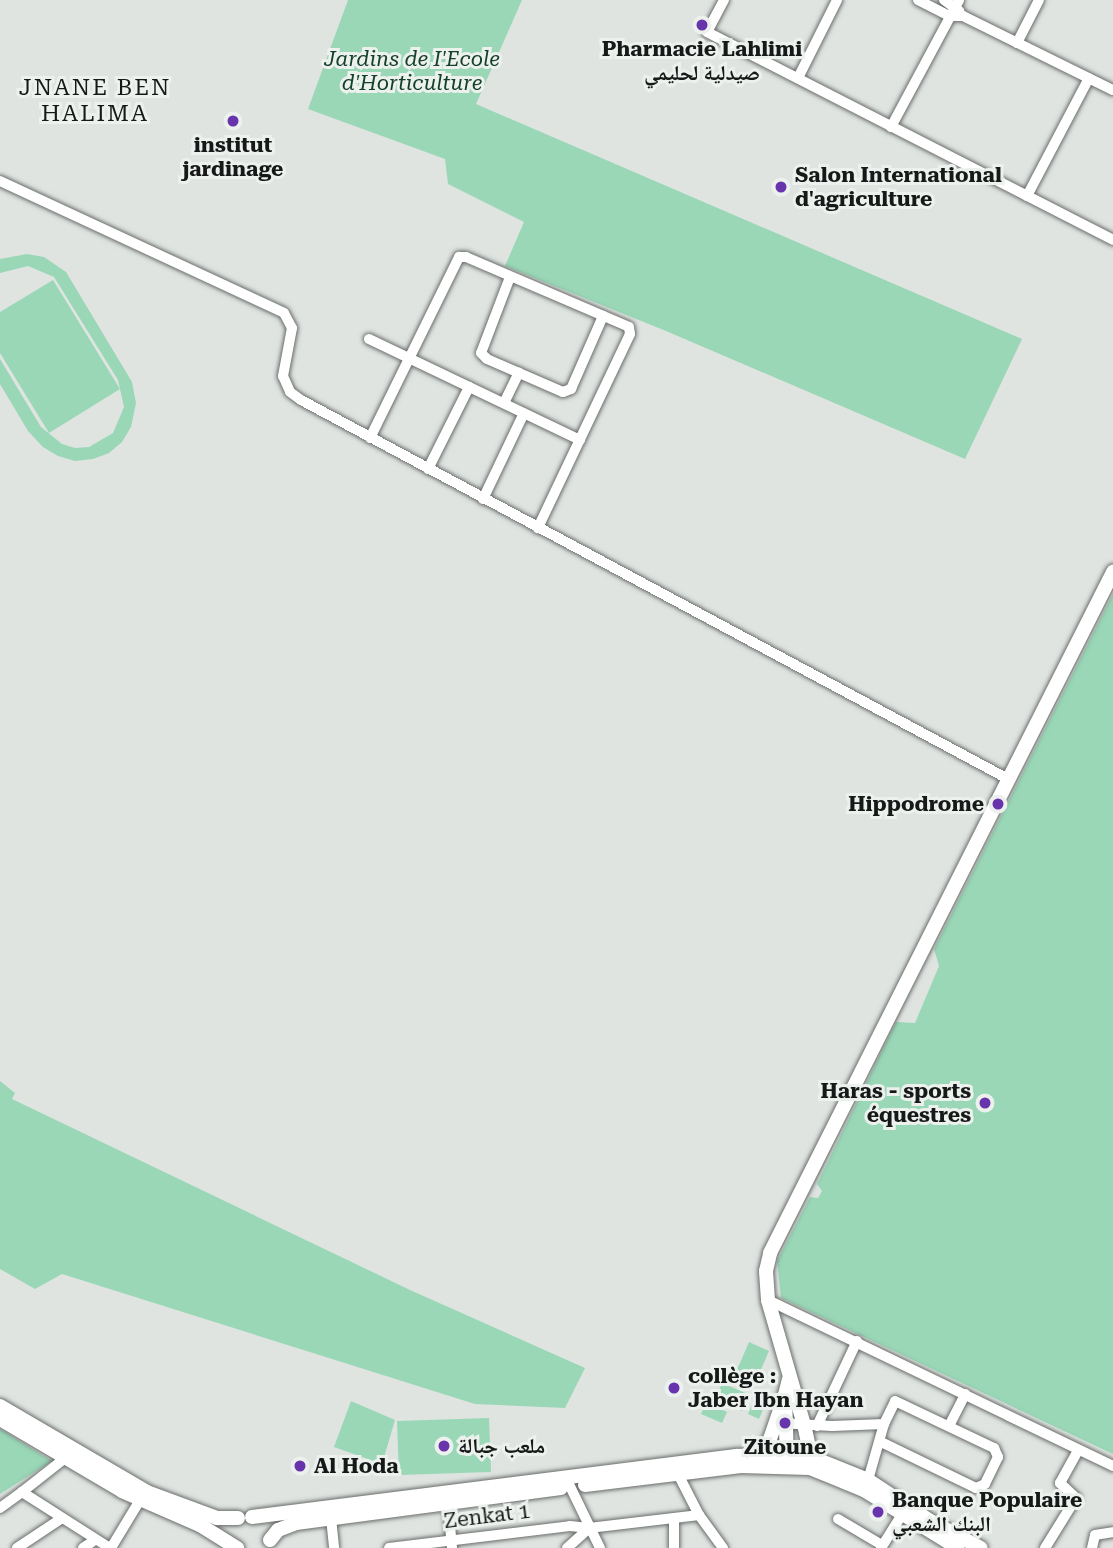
<!DOCTYPE html>
<html>
<head>
<meta charset="utf-8">
<style>
  body { margin:0 }
  #map { position:relative; width:1113px; height:1548px; overflow:hidden; background:#dfe4e1; font-family:"Roboto Serif","Noto Naskh Arabic",serif }
  div>[style] { position:absolute }
  .green>* { inset:0; background:#99d7b7 }
  .roads { filter:drop-shadow(0 0 2px #6a6e6b) drop-shadow(0 0 2px #6a6e6b) }
  .minor>* { height:10px; margin:-5px; padding:0 5px; transform-origin:5px; border-radius:5px; background:#fff }
  .major>* { height:14px; margin:-7px; padding:0 7px; transform-origin:7px; border-radius:7px; background:#fff }
  .dots>* { width:19px; height:19px; translate:-50% -50%; box-sizing:border-box; border:4px solid #ecf1ee; border-radius:50% }
  span { translate:-50% -50%; white-space:nowrap; text-align:center; line-height:1.15; -webkit-text-stroke:6px #ecf1ee; paint-order:stroke }
  .poi-label { font-size:21px; color:#171918; font-weight:700 }
  .left { translate:0 -50%; text-align:left }
  .right { translate:-100% -50%; text-align:right }
  .park-label { font-size:21px; color:#14402c; font-style:italic }
  .street-label { font-size:21px; color:#171918 }
  .neighbourhood-label { font-size:23px; color:#171918; letter-spacing:2px }
</style>
</head>
<body>
<div id="map">
  <div class="green">
    <div style="clip-path:polygon(348px 0,522px 0,476px 104px,1022px 339px,965px 459px,666px 331px,505px 266px,524px 222px,448px 184px,445px 159px,308px 109px)"></div>
    <div style="clip-path:polygon(27px 254px,44px 257px,66px 272px,132px 382px,136px 403px,131px 427px,122px 442px,109px 453px,93px 459px,75px 461px,58px 456px,43px 447px,28px 431px,0 384px,0 359px,41px 427px,62px 444px,75px 448px,89px 447px,113px 433px,124px 407px,118px 380px,54px 277px,28px 266px,0 273px,0 259px)"></div>
    <div style="clip-path:polygon(53px 280px,120px 389px,49px 433px,0 353px,0 312px)"></div>
    <div style="clip-path:polygon(1113px 594px,1113px 1454px,781px 1298px,777px 1261px,810px 1197px,818px 1198px,822px 1191px,817px 1184px,896px 1022px,915px 1023px,939px 966px,934px 949px)"></div>
    <div style="clip-path:polygon(0 1081px,15px 1093px,12px 1099px,410px 1290px,585px 1368px,565px 1408px,475px 1404px,62px 1274px,35px 1289px,0 1269px)"></div>
    <div style="clip-path:polygon(749px 1342px,769px 1351px,753px 1388px,733px 1379px)"></div>
    <div style="clip-path:polygon(722px 1383px,750px 1395px,742px 1411px,715px 1399px)"></div>
    <div style="clip-path:polygon(757px 1393px,768px 1398px,759px 1419px,748px 1414px)"></div>
    <div style="clip-path:polygon(351px 1401px,395px 1420px,382px 1464px,334px 1447px)"></div>
    <div style="clip-path:polygon(706px 1403px,727px 1412px,722px 1423px,701px 1414px)"></div>
    <div style="clip-path:polygon(489px 1418px,491px 1472px,399px 1475px,397px 1421px)"></div>
    <div style="clip-path:polygon(0 1429px,52px 1461px,0 1494px)"></div>
  </div>
  <div class="roads">
    <div class="minor">
      <div style="left:724px;top:0;width:36px;rotate:118deg"></div>
      <div style="left:707px;top:32px;width:456px;rotate:27.1deg"></div>
      <div style="left:918px;top:0;width:36px;rotate:27deg"></div>
      <div style="left:950px;top:16px;width:13px"></div>
      <div style="left:963px;top:16px;width:167px;rotate:26.3deg"></div>
      <div style="left:944px;top:0;width:19px;rotate:36deg"></div>
      <div style="left:1017px;top:43px;width:48px;rotate:-62.9deg"></div>
      <div style="left:798px;top:78px;width:87px;rotate:-63.4deg"></div>
      <div style="left:891px;top:127px;width:144px;rotate:-61.8deg"></div>
      <div style="left:0;top:181px;width:313px;rotate:24.9deg"></div>
      <div style="left:284px;top:313px;width:17px;rotate:62deg"></div>
      <div style="left:292px;top:328px;width:49px;rotate:100.6deg"></div>
      <div style="left:283px;top:376px;width:17px;rotate:66deg"></div>
      <div style="left:290px;top:392px;width:14px;rotate:36deg"></div>
      <div style="left:301px;top:400px;width:804px;rotate:28.19deg"></div>
      <div style="left:1027px;top:196px;width:133px;rotate:-62.3deg"></div>
      <div style="left:510px;top:277px;width:81px;rotate:110.9deg"></div>
      <div style="left:481px;top:353px;width:8px;rotate:45deg"></div>
      <div style="left:487px;top:359px;width:83px;rotate:23.5deg"></div>
      <div style="left:563px;top:392px;width:9px;rotate:-21deg"></div>
      <div style="left:571px;top:389px;width:80px;rotate:-66.3deg"></div>
      <div style="left:369px;top:339px;width:234px;rotate:25.6deg"></div>
      <div style="left:504px;top:403px;width:34px;rotate:-64deg"></div>
      <div style="left:370px;top:438px;width:202px;rotate:-63.8deg"></div>
      <div style="left:459px;top:257px;width:7px"></div>
      <div style="left:466px;top:257px;width:177px;rotate:23.2deg"></div>
      <div style="left:629px;top:327px;width:7px;rotate:82deg"></div>
      <div style="left:630px;top:334px;width:215px;rotate:115.4deg"></div>
      <div style="left:428px;top:469px;width:92px;rotate:-63.4deg"></div>
      <div style="left:483px;top:499px;width:95px;rotate:-64.5deg"></div>
      <div style="left:768px;top:1300px;width:383px;rotate:25.7deg"></div>
      <div style="left:779px;top:1423px;width:53px;rotate:3.2deg"></div>
      <div style="left:832px;top:1426px;width:52px;rotate:-2.2deg"></div>
      <div style="left:817px;top:1426px;width:94px;rotate:-64.8deg"></div>
      <div style="left:949px;top:1426px;width:36px;rotate:-63deg"></div>
      <div style="left:678px;top:1474px;width:46px;rotate:62.9deg"></div>
      <div style="left:566px;top:1478px;width:78px;rotate:64.1deg"></div>
      <div style="left:866px;top:1487px;width:66px;rotate:-74.1deg"></div>
      <div style="left:884px;top:1424px;width:25px;rotate:-64deg"></div>
      <div style="left:895px;top:1401px;width:110px;rotate:25.4deg"></div>
      <div style="left:994px;top:1448px;width:10px;rotate:66deg"></div>
      <div style="left:998px;top:1457px;width:30px;rotate:116deg"></div>
      <div style="left:985px;top:1484px;width:10px;rotate:156deg"></div>
      <div style="left:976px;top:1488px;width:106px;rotate:-154.2deg"></div>
      <div style="left:22px;top:1492px;width:60px;rotate:-38.2deg"></div>
      <div style="left:448px;top:1503px;width:45px;rotate:84.9deg"></div>
      <div style="left:0;top:1508px;width:27px;rotate:-36deg"></div>
      <div style="left:22px;top:1492px;width:104px;rotate:32.5deg"></div>
      <div style="left:331px;top:1518px;width:30px;rotate:84deg"></div>
      <div style="left:838px;top:1519px;width:51px;rotate:30.6deg"></div>
      <div style="left:17px;top:1548px;width:54px;rotate:-33.7deg"></div>
      <div style="left:83px;top:1548px;width:14px;rotate:-34deg"></div>
      <div style="left:111px;top:1548px;width:56px;rotate:-58.9deg"></div>
      <div style="left:389px;top:1548px;width:182px;rotate:-6.9deg"></div>
      <div style="left:570px;top:1526px;width:19px;rotate:6deg"></div>
      <div style="left:567px;top:1548px;width:30px;rotate:-42deg"></div>
      <div style="left:589px;top:1528px;width:111px;rotate:-6.7deg"></div>
      <div style="left:699px;top:1515px;width:41px;rotate:54deg"></div>
      <div style="left:674px;top:1548px;width:30px;rotate:-90deg"></div>
      <div style="left:881px;top:1548px;width:40px;rotate:-58deg"></div>
      <div style="left:1045px;top:1548px;width:59px;rotate:-58.2deg"></div>
      <div style="left:1076px;top:1498px;width:22px;rotate:-137deg"></div>
      <div style="left:1060px;top:1483px;width:38px;rotate:-61deg"></div>
      <div style="left:1092px;top:1548px;width:13px;rotate:-77deg"></div>
      <div style="left:1095px;top:1535px;width:18px;rotate:-9deg"></div>
    </div>
    <div class="major">
      <div style="left:0;top:1406px;width:170px;rotate:30.3deg"></div>
      <div style="left:147px;top:1492px;width:75px;rotate:20.4deg"></div>
      <div style="left:217px;top:1518px;width:21px"></div>
      <div style="left:0;top:1419px;width:142px;rotate:30.5deg"></div>
      <div style="left:122px;top:1491px;width:85px;rotate:23.6deg"></div>
      <div style="left:200px;top:1525px;width:44px;rotate:31.9deg"></div>
      <div style="left:760px;top:1454px;width:18px;rotate:-56deg"></div>
      <div style="left:770px;top:1439px;width:31px;rotate:-71deg"></div>
      <div style="left:787px;top:1463px;width:68px;rotate:-91.7deg"></div>
      <div style="left:785px;top:1395px;width:16px;rotate:-76deg"></div>
      <div style="left:810px;top:1468px;width:11px;rotate:-85deg"></div>
      <div style="left:811px;top:1457px;width:33px;rotate:-102deg"></div>
      <div style="left:804px;top:1425px;width:130px;rotate:-106.1deg"></div>
      <div style="left:768px;top:1300px;width:29px;rotate:-94deg"></div>
      <div style="left:766px;top:1271px;width:18px;rotate:-77deg"></div>
      <div style="left:770px;top:1253px;width:763px;rotate:-63.27deg"></div>
      <div style="left:585px;top:1485px;width:157px;rotate:-6.9deg"></div>
      <div style="left:741px;top:1466px;width:69px;rotate:1.7deg"></div>
      <div style="left:810px;top:1468px;width:58px;rotate:22.2deg"></div>
      <div style="left:864px;top:1490px;width:110px;rotate:31.7deg"></div>
      <div style="left:252px;top:1517px;width:488px;rotate:-7.2deg"></div>
      <div style="left:736px;top:1456px;width:50px;rotate:-2.3deg"></div>
      <div style="left:786px;top:1454px;width:25px;rotate:7deg"></div>
      <div style="left:811px;top:1457px;width:61px;rotate:22deg"></div>
      <div style="left:868px;top:1480px;width:77px;rotate:33.3deg"></div>
      <div style="left:932px;top:1522px;width:55px;rotate:28deg"></div>
      <div style="left:270px;top:1540px;width:13px;rotate:-51deg"></div>
      <div style="left:278px;top:1530px;width:19px;rotate:-21deg"></div>
      <div style="left:296px;top:1523px;width:267px;rotate:-7.5deg"></div>
    </div>
  </div>
  <div class="dots">
    <div style="left:702px;top:25px;background:#6834ab"></div>
    <div style="left:233px;top:121px;background:#6834ab"></div>
    <div style="left:781px;top:187px;background:#6834ab"></div>
    <div style="left:998px;top:804px;background:#6834ab"></div>
    <div style="left:985px;top:1103px;background:#6834ab"></div>
    <div style="left:674px;top:1388px;background:#6834ab"></div>
    <div style="left:785px;top:1423px;background:#6834ab"></div>
    <div style="left:444px;top:1446px;background:#6834ab"></div>
    <div style="left:300px;top:1466px;background:#6834ab"></div>
    <div style="left:878px;top:1512px;background:#6834ab"></div>
  </div>
  <div class="poi-label">
    <span style="left:702px;top:61px">Pharmacie Lahlimi<br>صيدلية لحليمي</span>
    <span style="left:233px;top:157px">institut<br>jardinage</span>
    <span class="left" style="left:795px;top:187px">Salon International<br>d'agriculture</span>
    <span class="right" style="left:984px;top:804px">Hippodrome</span>
    <span class="right" style="left:971px;top:1103px">Haras - sports<br>équestres</span>
    <span class="left" style="left:688px;top:1388px">collège :<br>Jaber Ibn Hayan</span>
    <span class="left" style="left:458px;top:1446px">ملعب جبالة</span>
    <span style="left:785px;top:1447px">Zitoune</span>
    <span class="left" style="left:314px;top:1466px">Al Hoda</span>
    <span class="left" style="left:892px;top:1512px">Banque Populaire<br>البنك الشعبي</span>
  </div>
  <div class="park-label">
    <span style="left:412px;top:71px">Jardins de I'Ecole<br>d'Horticulture</span>
  </div>
  <div class="street-label">
    <span style="left:487px;top:1516px;rotate:-7deg">Zenkat 1</span>
  </div>
  <div class="neighbourhood-label">
    <span style="left:95px;top:101px">JNANE BEN<br>HALIMA</span>
  </div>
</div>
</body>
</html>
